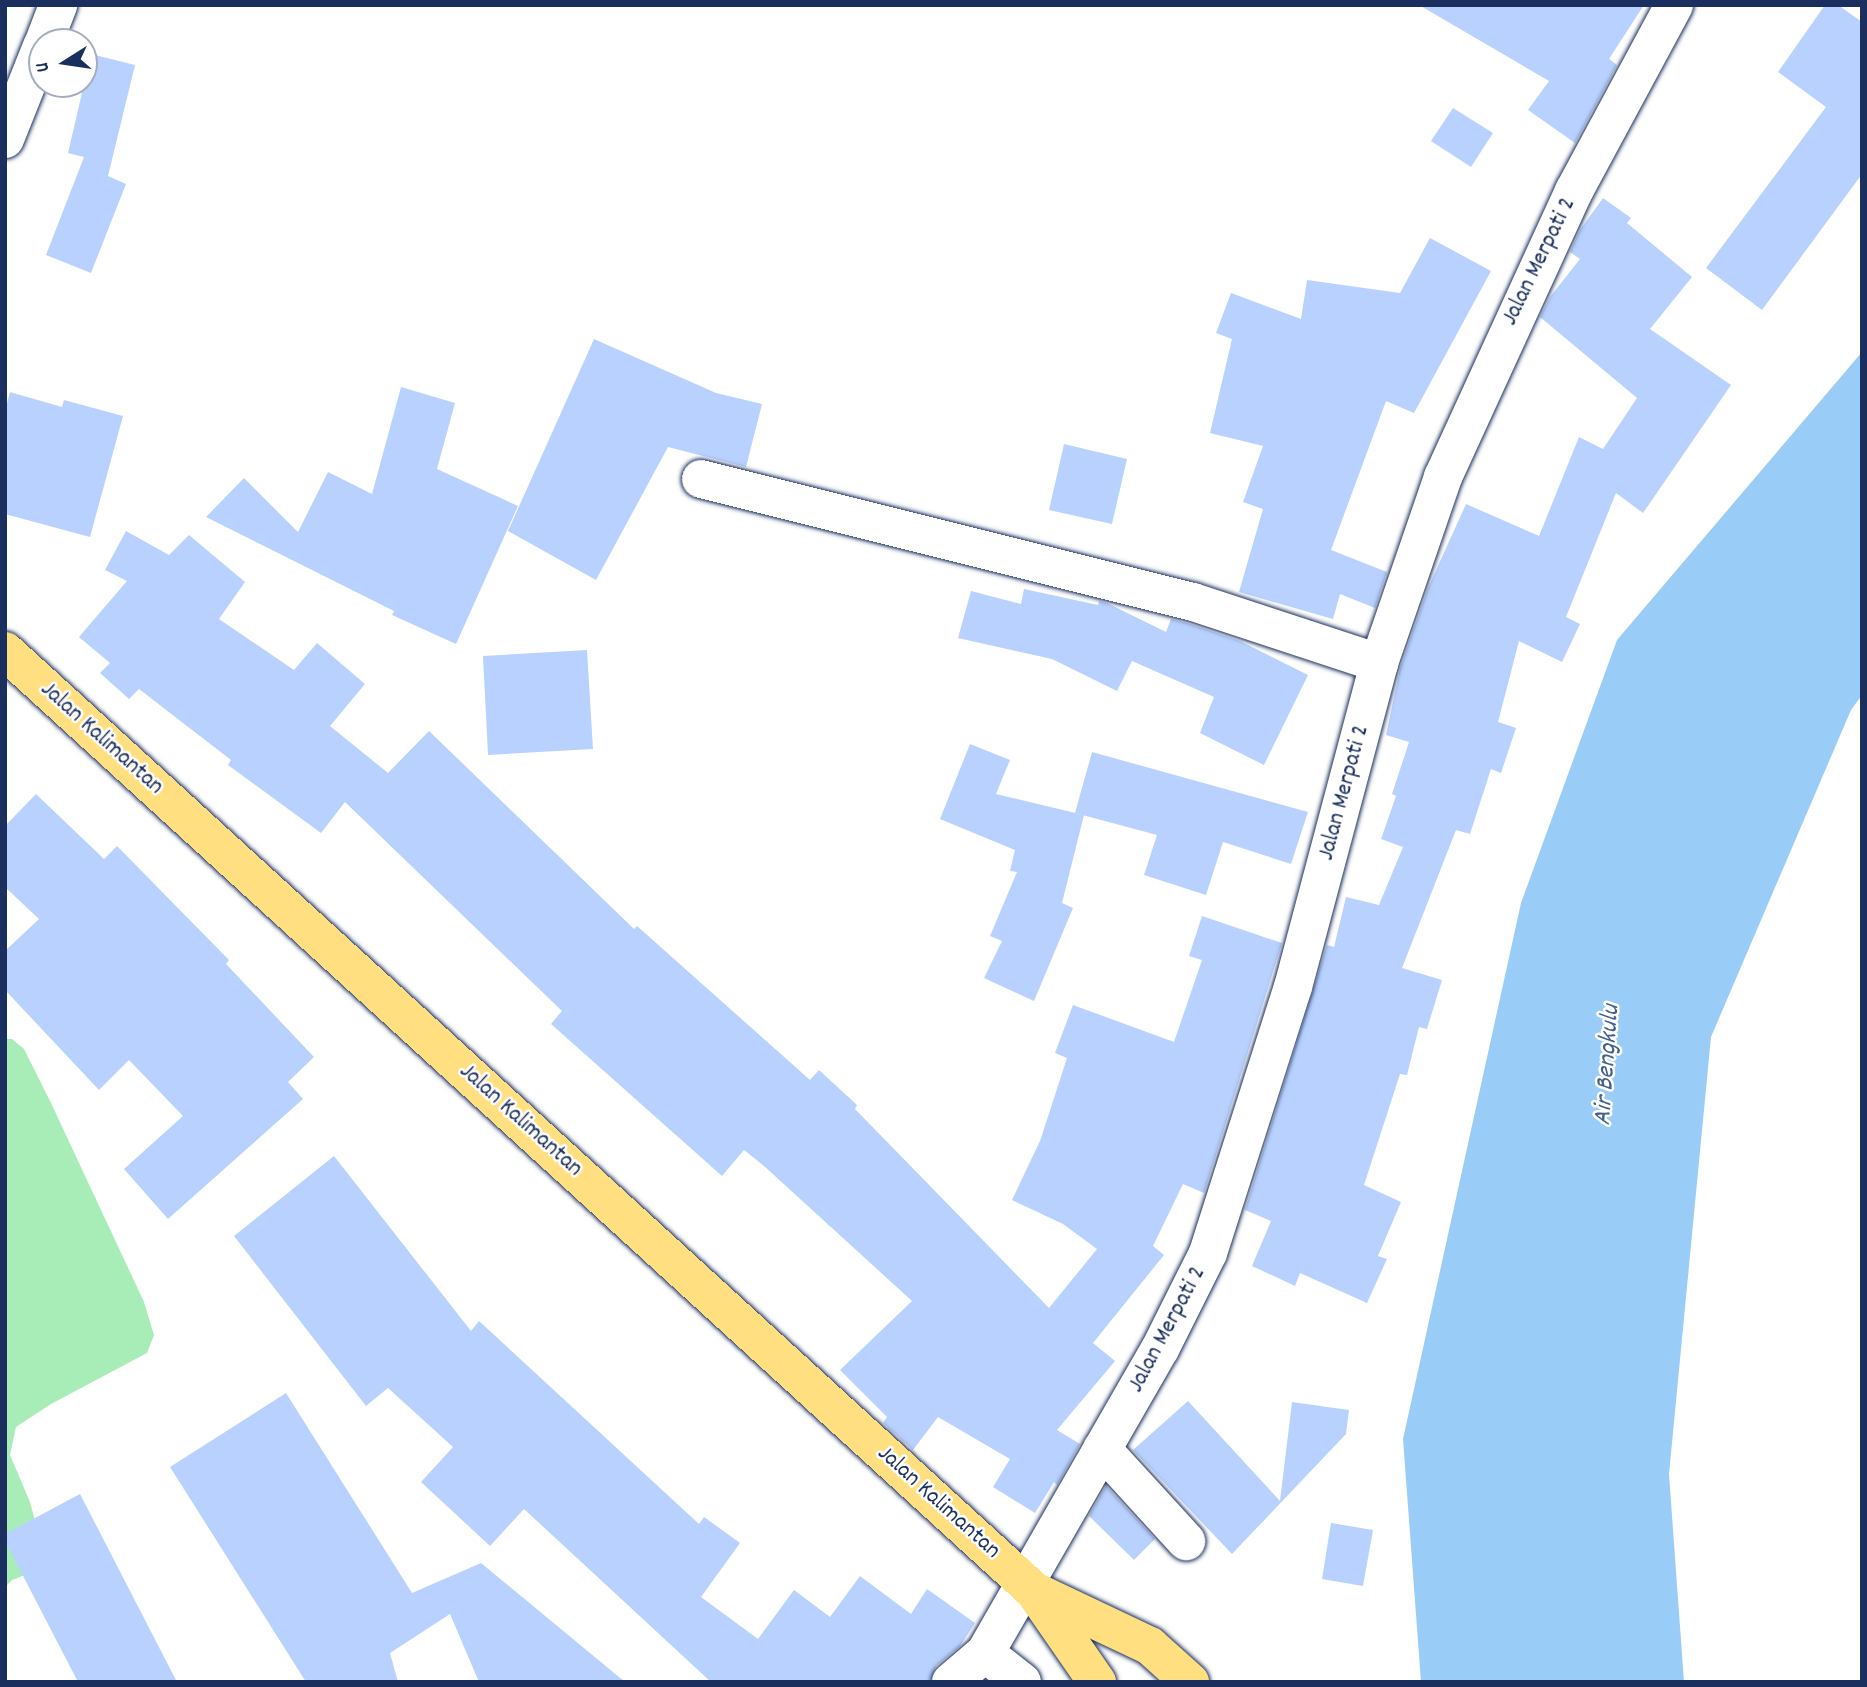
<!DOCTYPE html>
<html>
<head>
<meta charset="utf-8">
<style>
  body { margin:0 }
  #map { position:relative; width:1867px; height:1687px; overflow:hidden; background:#fff; font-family:Dekko,sans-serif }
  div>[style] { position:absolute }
  .green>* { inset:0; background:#a8edb8 }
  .water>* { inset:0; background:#99ccf7 }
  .building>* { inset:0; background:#b8d1ff }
  .roads { filter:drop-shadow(0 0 2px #1b2f5e) drop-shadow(0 0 2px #1b2f5e) }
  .minor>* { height:38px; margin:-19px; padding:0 19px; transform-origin:19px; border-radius:19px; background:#fff }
  .major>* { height:38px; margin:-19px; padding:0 19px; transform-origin:19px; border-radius:19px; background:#ffdf80 }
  span { translate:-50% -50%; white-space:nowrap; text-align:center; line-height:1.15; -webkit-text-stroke:5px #fff; paint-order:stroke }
  .street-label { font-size:24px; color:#1b2f5e }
  .water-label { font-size:26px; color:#415e8c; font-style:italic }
  .frame { position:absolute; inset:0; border:7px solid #1b2f5e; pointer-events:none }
  .north { position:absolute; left:28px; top:28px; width:70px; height:70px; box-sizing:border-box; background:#fff; border:2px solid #a4acbf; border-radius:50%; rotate:258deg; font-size:19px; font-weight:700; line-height:28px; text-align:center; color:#1b2f5e }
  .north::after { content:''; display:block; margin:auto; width:24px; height:32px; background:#1b2f5e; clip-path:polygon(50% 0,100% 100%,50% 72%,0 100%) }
</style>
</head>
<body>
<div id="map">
  <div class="green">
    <div style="clip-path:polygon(5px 1039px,12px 1039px,24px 1049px,51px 1103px,144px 1302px,154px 1335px,147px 1353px,51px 1404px,16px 1427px,10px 1455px,30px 1502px,41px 1543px,33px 1572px,12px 1580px,5px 1587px)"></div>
  </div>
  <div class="water">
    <div style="clip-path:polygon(1862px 352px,1862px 695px,1851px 710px,1711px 1037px,1669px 1474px,1684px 1682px,1421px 1682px,1403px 1439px,1521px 903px,1617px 640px)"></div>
  </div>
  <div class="building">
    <div style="clip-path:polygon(1419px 5px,1644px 5px,1609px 59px,1617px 65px,1575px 143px,1528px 110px,1549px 81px)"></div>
    <div style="clip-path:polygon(1825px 5px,1838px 5px,1862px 22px,1862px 174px,1762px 310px,1706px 268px,1826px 107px,1778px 72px)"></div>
    <div style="clip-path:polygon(91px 54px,135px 65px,108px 176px,126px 184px,91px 273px,46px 255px,84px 157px,68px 153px)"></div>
    <div style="clip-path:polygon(1453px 108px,1493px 133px,1471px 167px,1431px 141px)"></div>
    <div style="clip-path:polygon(1603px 198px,1631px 218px,1627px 223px,1692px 277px,1650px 329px,1731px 385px,1643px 513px,1616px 493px,1566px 617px,1580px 624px,1562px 662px,1519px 641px,1498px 722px,1516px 728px,1501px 773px,1491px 769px,1470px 834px,1456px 830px,1402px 968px,1442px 980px,1427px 1029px,1419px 1027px,1407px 1075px,1400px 1074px,1364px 1185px,1401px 1202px,1378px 1256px,1387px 1259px,1367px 1303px,1300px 1273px,1295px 1286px,1252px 1266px,1271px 1221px,1245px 1210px,1327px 945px,1334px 947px,1346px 897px,1379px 905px,1403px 847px,1381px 839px,1396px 796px,1392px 794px,1409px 742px,1386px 735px,1400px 669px,1428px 588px,1466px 504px,1539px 536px,1579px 437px,1603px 449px,1637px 398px,1540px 317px,1550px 297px,1580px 259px,1570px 252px,1580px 230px)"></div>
    <div style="clip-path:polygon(1430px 238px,1491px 271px,1414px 413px,1386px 401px,1331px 550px,1387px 572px,1375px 608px,1340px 594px,1333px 619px,1239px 592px,1263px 509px,1243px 502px,1263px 446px,1210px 433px,1232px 339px,1216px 333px,1231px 293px,1301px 319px,1307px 280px,1400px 293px)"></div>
    <div style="clip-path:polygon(594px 339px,716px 393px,762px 404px,746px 467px,668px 447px,596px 580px,508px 531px)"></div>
    <div style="clip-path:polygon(401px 387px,455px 403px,437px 469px,518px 506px,456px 644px,392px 615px,394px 611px,206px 517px,244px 478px,298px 532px,328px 472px,372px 494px)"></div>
    <div style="clip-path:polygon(10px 392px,62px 407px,64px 400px,123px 416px,90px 537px,5px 514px,5px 411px)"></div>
    <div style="clip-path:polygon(1064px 444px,1127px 459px,1112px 524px,1049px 510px)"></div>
    <div style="clip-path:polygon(126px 531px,169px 555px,189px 535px,245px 582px,219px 619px,294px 670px,317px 643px,365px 684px,330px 726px,388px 773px,429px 731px,634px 929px,637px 926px,810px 1080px,819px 1070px,857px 1105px,855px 1109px,1049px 1308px,1097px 1249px,1063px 1224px,1012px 1200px,1040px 1141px,1067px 1058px,1055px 1053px,1073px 1005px,1174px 1042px,1202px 960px,1189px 956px,1202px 916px,1282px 943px,1204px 1193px,1183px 1184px,1153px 1246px,1164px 1255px,1093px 1343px,1115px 1361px,1057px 1430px,1080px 1444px,1057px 1485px,1054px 1482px,1035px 1513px,993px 1487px,1010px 1459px,938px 1417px,913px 1450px,883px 1423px,887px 1417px,840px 1370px,912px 1301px,764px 1166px,744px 1150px,722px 1176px,551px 1024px,562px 1011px,345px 802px,321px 833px,228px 765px,231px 760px,139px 689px,129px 699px,100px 673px,110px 663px,79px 637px,127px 581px,105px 570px)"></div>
    <div style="clip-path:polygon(1024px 589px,1098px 605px,1099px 601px,1107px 603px,1166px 632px,1171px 619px,1187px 623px,1240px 641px,1308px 675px,1264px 765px,1200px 733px,1214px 697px,1132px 661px,1117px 691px,1052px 659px,958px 638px,971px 591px,1021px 604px)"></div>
    <div style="clip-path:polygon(587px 650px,593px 749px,488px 755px,483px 656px)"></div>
    <div style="clip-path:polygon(970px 744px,1010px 760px,996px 794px,1084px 815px,1062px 903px,1073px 908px,1034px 1001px,984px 978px,1002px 941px,990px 936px,1017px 872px,1010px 871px,1015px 850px,940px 819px)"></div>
    <div style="clip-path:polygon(1092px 752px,1308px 812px,1291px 864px,1223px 842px,1206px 895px,1144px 875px,1157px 835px,1075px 813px)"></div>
    <div style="clip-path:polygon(36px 794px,104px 859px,117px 846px,229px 960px,226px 964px,314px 1057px,288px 1082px,303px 1099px,168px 1219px,124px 1169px,183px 1116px,129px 1060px,99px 1090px,5px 990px,5px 951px,39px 919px,5px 887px,5px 826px)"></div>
    <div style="clip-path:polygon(334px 1156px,471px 1331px,479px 1321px,699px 1524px,704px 1517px,740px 1543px,701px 1597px,758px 1639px,794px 1590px,830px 1617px,860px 1576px,911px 1614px,927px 1589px,975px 1623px,960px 1646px,936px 1666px,930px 1682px,711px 1682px,524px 1509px,490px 1546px,421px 1482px,453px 1447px,388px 1388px,366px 1406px,234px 1236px)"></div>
    <div style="clip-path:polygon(286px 1393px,412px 1593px,481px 1563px,625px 1682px,479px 1682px,450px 1614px,390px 1653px,398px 1682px,306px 1682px,170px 1467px)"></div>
    <div style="clip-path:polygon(1188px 1401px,1280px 1501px,1292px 1402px,1349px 1410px,1346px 1434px,1232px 1554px,1133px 1450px)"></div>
    <div style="clip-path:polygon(1106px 1486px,1155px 1539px,1134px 1560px,1089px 1516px)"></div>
    <div style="clip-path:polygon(80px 1494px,177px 1682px,78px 1682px,5px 1541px,5px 1534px)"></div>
    <div style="clip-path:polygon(1331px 1523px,1373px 1530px,1363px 1586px,1322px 1579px)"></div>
  </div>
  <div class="roads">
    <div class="minor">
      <div style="left:44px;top:42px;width:40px;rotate:-69deg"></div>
      <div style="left:5px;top:139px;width:100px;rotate:-68.3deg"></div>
      <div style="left:701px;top:479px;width:507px;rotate:14.04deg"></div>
      <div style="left:1193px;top:602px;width:196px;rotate:18.2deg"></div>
      <div style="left:1102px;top:1449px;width:125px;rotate:47.6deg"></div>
      <div style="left:985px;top:1653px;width:47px;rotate:38.1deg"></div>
      <div style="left:951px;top:1682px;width:45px;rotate:-40.5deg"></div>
      <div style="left:985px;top:1653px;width:351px;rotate:-60.1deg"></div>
      <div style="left:1160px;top:1349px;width:107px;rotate:-63.4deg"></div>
      <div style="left:1208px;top:1253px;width:279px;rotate:-72.3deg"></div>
      <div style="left:1293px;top:987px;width:335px;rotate:-75.1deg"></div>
      <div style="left:1379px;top:663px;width:197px;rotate:-71deg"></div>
      <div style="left:1443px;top:477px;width:315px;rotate:-65.4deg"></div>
      <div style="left:1574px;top:191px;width:211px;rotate:-61.7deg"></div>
    </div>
    <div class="major">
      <div style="left:5px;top:651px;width:1394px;rotate:42.41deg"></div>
      <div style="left:1034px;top:1591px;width:111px;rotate:55.3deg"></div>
      <div style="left:1036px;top:1592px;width:126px;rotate:25.3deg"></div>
      <div style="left:1150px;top:1646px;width:54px;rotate:42deg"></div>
    </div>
  </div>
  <div class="street-label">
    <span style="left:1540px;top:262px;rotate:-64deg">Jalan Merpati 2</span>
    <span style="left:101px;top:739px;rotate:42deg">Jalan Kalimantan</span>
    <span style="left:1345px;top:793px;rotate:-75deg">Jalan Merpati 2</span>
    <span style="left:520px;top:1121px;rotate:42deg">Jalan Kalimantan</span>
    <span style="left:1168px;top:1330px;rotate:-62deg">Jalan Merpati 2</span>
    <span style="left:938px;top:1503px;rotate:42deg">Jalan Kalimantan</span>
  </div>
  <div class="water-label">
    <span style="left:1608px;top:1065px;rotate:-86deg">Air Bengkulu</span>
  </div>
  <div class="frame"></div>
  <div class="north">U</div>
</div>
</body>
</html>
